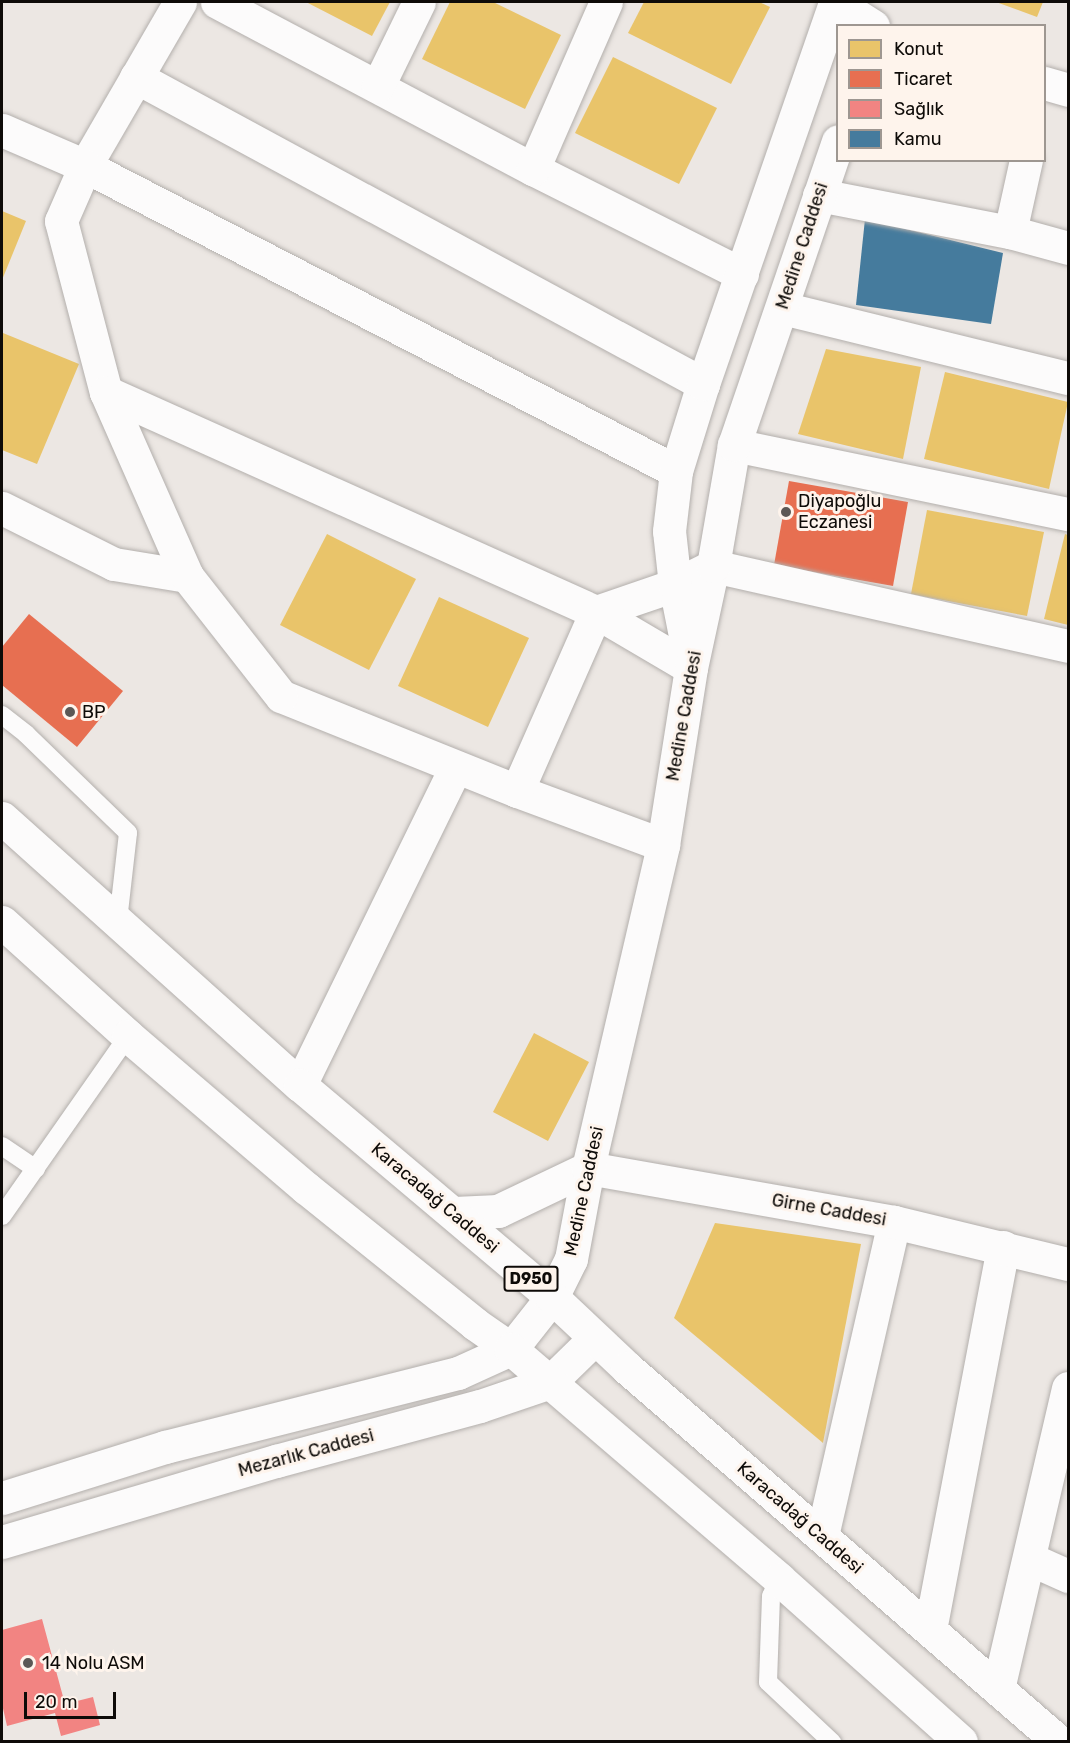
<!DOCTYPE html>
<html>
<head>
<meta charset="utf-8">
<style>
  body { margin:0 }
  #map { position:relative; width:1070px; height:1743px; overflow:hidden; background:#ece7e3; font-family:Rubik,sans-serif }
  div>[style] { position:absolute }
  .homes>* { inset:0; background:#e9c46a }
  .shops>* { inset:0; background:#e76f51 }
  .health>* { inset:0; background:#f28482 }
  .public>* { inset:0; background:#457b9d }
  .roads { filter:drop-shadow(0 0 2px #b3afac) drop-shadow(0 0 2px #b3afac) }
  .service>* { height:18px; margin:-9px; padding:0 9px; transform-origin:9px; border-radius:9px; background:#fcfbfb }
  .minor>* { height:33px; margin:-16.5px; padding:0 16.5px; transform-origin:16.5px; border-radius:16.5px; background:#fcfbfb }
  .tertiary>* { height:33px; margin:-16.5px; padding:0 16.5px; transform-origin:16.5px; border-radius:16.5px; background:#fcfbfb }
  .trunk>* { height:33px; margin:-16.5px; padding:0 16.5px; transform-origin:16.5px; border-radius:16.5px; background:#fcfbfb }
  .dots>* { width:16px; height:16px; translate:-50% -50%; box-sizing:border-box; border:3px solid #fef4ec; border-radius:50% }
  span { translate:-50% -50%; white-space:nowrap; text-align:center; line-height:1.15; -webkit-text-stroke:6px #fef4ec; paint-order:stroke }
  .shield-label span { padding:2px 4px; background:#fef4ec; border:2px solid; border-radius:4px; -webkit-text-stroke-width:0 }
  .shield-label { font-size:16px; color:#0e0b08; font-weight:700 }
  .street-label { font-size:18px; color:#0e0b08 }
  .poi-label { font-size:18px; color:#0e0b08 }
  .left { translate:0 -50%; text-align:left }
  .frame { position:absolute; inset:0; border:3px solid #0e0b08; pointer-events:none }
  .legend { position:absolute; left:836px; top:24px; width:210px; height:138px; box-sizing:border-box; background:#fef4ec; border:2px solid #9e9791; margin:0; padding:8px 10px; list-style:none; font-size:18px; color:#0e0b08 }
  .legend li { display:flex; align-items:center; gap:12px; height:30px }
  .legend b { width:30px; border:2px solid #9e9791 }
  .scale { position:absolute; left:24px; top:1692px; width:92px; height:27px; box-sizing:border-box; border:3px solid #0e0b08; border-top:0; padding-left:8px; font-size:18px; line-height:21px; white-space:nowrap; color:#0e0b08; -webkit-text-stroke:4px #fef4ec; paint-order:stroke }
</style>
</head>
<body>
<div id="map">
  <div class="homes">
    <div style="clip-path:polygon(306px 2px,390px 2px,372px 36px)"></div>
    <div style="clip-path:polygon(450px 2px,493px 2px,561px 35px,525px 109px,422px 59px)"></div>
    <div style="clip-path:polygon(644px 2px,759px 2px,770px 7px,731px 84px,628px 33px)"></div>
    <div style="clip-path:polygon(996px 2px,1043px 2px,1037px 17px)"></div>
    <div style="clip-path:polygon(613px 57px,717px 108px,679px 184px,575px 133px)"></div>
    <div style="clip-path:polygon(2px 211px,26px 221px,2px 280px)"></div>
    <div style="clip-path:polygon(3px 333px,79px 364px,37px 464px,2px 450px)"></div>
    <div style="clip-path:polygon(826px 349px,921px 367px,903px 459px,798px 434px)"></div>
    <div style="clip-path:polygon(945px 372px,1068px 402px,1049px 489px,924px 459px)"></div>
    <div style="clip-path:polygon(927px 510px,1044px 532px,1027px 616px,911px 594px)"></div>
    <div style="clip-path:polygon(327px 534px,416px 579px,369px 670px,280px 625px)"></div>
    <div style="clip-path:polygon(1065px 534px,1068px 535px,1068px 625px,1044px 619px)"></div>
    <div style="clip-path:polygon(439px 597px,529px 638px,488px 727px,398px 686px)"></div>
    <div style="clip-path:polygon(534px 1033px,589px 1062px,548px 1141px,493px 1112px)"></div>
    <div style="clip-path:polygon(715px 1223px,861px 1244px,823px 1443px,674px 1318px)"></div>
  </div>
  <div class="shops">
    <div style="clip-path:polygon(789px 481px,908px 502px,893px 586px,774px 565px)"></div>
    <div style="clip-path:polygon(29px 614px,123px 691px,77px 747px,2px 685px,2px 647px)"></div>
  </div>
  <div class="health">
    <div style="clip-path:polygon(42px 1619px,65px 1704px,93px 1697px,100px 1725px,61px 1736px,55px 1713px,7px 1726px,2px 1704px,2px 1630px)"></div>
  </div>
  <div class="public">
    <div style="clip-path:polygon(865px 219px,1003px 253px,991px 324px,856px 305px)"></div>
  </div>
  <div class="roads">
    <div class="service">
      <div style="left:2px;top:715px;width:31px;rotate:38deg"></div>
      <div style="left:26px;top:734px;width:142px;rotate:44.1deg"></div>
      <div style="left:128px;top:833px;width:89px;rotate:96.5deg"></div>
      <div style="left:2px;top:1146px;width:41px;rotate:34.1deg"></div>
      <div style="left:2px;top:1216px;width:220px;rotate:-55deg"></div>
      <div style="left:779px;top:1579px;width:19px;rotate:115deg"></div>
      <div style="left:771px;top:1596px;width:86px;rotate:92deg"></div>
      <div style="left:768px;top:1682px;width:88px;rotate:43.2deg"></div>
    </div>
    <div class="minor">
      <div style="left:180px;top:2px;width:190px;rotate:120.1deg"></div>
      <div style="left:85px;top:166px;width:665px;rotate:27.3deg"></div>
      <div style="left:217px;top:2px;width:357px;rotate:27.9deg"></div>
      <div style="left:533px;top:169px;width:234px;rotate:26.7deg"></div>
      <div style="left:136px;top:77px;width:645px;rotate:28.43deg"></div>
      <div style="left:378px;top:86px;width:93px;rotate:-64deg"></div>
      <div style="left:2px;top:130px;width:90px;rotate:23.4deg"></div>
      <div style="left:85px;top:166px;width:60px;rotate:113.6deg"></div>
      <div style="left:61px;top:221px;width:177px;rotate:75.3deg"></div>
      <div style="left:533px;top:169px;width:182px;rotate:-66.4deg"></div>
      <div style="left:819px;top:195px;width:195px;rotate:11deg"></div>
      <div style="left:1010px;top:232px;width:60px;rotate:15.4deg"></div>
      <div style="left:1010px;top:232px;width:74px;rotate:-77.5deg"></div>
      <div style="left:782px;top:308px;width:294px;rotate:13.8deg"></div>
      <div style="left:734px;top:445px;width:341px;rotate:11.7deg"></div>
      <div style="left:2px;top:508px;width:125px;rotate:26.6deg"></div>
      <div style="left:114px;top:564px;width:74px;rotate:9.3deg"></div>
      <div style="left:517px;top:791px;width:196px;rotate:-66.2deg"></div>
      <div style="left:596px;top:612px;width:83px;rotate:-18.9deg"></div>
      <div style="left:675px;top:585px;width:42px;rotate:-26.6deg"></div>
      <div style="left:713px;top:566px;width:364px;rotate:12.7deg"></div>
      <div style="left:663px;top:845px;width:156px;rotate:-159.7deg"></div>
      <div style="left:517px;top:791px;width:254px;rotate:-158.1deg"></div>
      <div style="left:281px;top:696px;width:152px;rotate:-128.1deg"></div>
      <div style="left:187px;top:576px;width:201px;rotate:-113.8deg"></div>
      <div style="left:106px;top:392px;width:537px;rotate:24.18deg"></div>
      <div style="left:596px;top:612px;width:110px;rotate:30.5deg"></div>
      <div style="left:300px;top:1085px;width:354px;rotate:-63.9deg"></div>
      <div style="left:822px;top:1536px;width:322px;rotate:-77.1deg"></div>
      <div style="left:1030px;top:1559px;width:42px;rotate:24.1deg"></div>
      <div style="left:930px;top:1630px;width:390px;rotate:-79.2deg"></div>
      <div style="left:998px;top:1689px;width:309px;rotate:-76.9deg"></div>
    </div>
    <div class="tertiary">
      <div style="left:835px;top:2px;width:45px;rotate:32.3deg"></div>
      <div style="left:1044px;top:83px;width:25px;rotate:16deg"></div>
      <div style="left:689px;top:656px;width:72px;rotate:-101.2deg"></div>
      <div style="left:675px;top:585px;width:54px;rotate:-96.3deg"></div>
      <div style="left:669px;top:531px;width:60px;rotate:-83.3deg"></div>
      <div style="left:676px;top:471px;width:91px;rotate:-72.8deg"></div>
      <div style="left:703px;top:384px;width:404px;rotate:-70.9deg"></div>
      <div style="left:588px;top:1168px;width:311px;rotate:10deg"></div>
      <div style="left:894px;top:1222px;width:179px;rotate:13.6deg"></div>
      <div style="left:454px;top:1213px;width:44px;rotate:-2.6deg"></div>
      <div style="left:498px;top:1211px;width:100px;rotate:-25.5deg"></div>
      <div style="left:2px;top:1498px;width:171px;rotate:-17.4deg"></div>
      <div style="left:165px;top:1447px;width:302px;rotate:-14.2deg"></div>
      <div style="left:458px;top:1373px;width:58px;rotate:-24.4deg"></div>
      <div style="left:511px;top:1349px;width:66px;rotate:-51.7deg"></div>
      <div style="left:552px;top:1297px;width:42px;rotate:-63.4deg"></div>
      <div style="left:571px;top:1259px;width:93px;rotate:-79.4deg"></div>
      <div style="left:588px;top:1168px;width:332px;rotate:-76.9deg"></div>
      <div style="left:663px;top:845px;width:179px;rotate:-81deg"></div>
      <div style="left:691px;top:668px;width:104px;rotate:-77.8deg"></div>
      <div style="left:713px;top:566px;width:123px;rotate:-80.2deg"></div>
      <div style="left:734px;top:445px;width:321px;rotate:-71.1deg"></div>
      <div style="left:2px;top:1542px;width:286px;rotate:-16.5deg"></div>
      <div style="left:276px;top:1461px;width:211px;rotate:-15.1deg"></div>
      <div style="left:480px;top:1406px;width:74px;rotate:-18.9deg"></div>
      <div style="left:550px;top:1382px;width:62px;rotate:-44.3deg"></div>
    </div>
    <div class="trunk">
      <div style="left:2px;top:818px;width:400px;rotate:41.9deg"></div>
      <div style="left:300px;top:1085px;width:329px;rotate:40.1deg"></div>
      <div style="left:552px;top:1297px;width:103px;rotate:43.4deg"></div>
      <div style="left:627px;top:1368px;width:571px;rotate:40.88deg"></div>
      <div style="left:2px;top:922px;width:170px;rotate:42.1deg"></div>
      <div style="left:128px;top:1036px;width:234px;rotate:40.5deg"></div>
      <div style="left:306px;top:1188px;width:217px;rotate:38.8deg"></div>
      <div style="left:475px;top:1324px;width:44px;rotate:34.8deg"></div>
      <div style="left:511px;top:1349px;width:353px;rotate:40.6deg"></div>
      <div style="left:779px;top:1579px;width:244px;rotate:41.8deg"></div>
    </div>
  </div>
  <div class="dots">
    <div style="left:786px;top:512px;background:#5c5855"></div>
    <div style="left:70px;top:712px;background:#5c5855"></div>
    <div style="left:28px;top:1663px;background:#5c5855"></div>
  </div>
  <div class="shield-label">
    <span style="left:531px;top:1279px">D950</span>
  </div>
  <div class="street-label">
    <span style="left:802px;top:246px;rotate:-72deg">Medine Caddesi</span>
    <span style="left:684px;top:716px;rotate:-80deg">Medine Caddesi</span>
    <span style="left:584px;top:1191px;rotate:-78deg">Medine Caddesi</span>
    <span style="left:435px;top:1198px;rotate:40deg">Karacadağ Caddesi</span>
    <span style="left:829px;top:1210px;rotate:10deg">Girne Caddesi</span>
    <span style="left:306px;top:1453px;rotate:-15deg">Mezarlık Caddesi</span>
    <span style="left:800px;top:1518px;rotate:41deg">Karacadağ Caddesi</span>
  </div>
  <div class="poi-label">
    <span class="left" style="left:798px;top:512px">Diyapoğlu<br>Eczanesi</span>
    <span class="left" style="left:82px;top:712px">BP</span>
    <span class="left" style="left:42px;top:1663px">14 Nolu ASM</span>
  </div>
  <div class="frame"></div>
  <ul class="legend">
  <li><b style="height:16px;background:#e9c46a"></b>Konut</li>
  <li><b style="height:16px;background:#e76f51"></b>Ticaret</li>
  <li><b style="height:16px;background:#f28482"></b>Sağlık</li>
  <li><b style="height:16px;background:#457b9d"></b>Kamu</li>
  </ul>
  <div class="scale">20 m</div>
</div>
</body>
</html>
